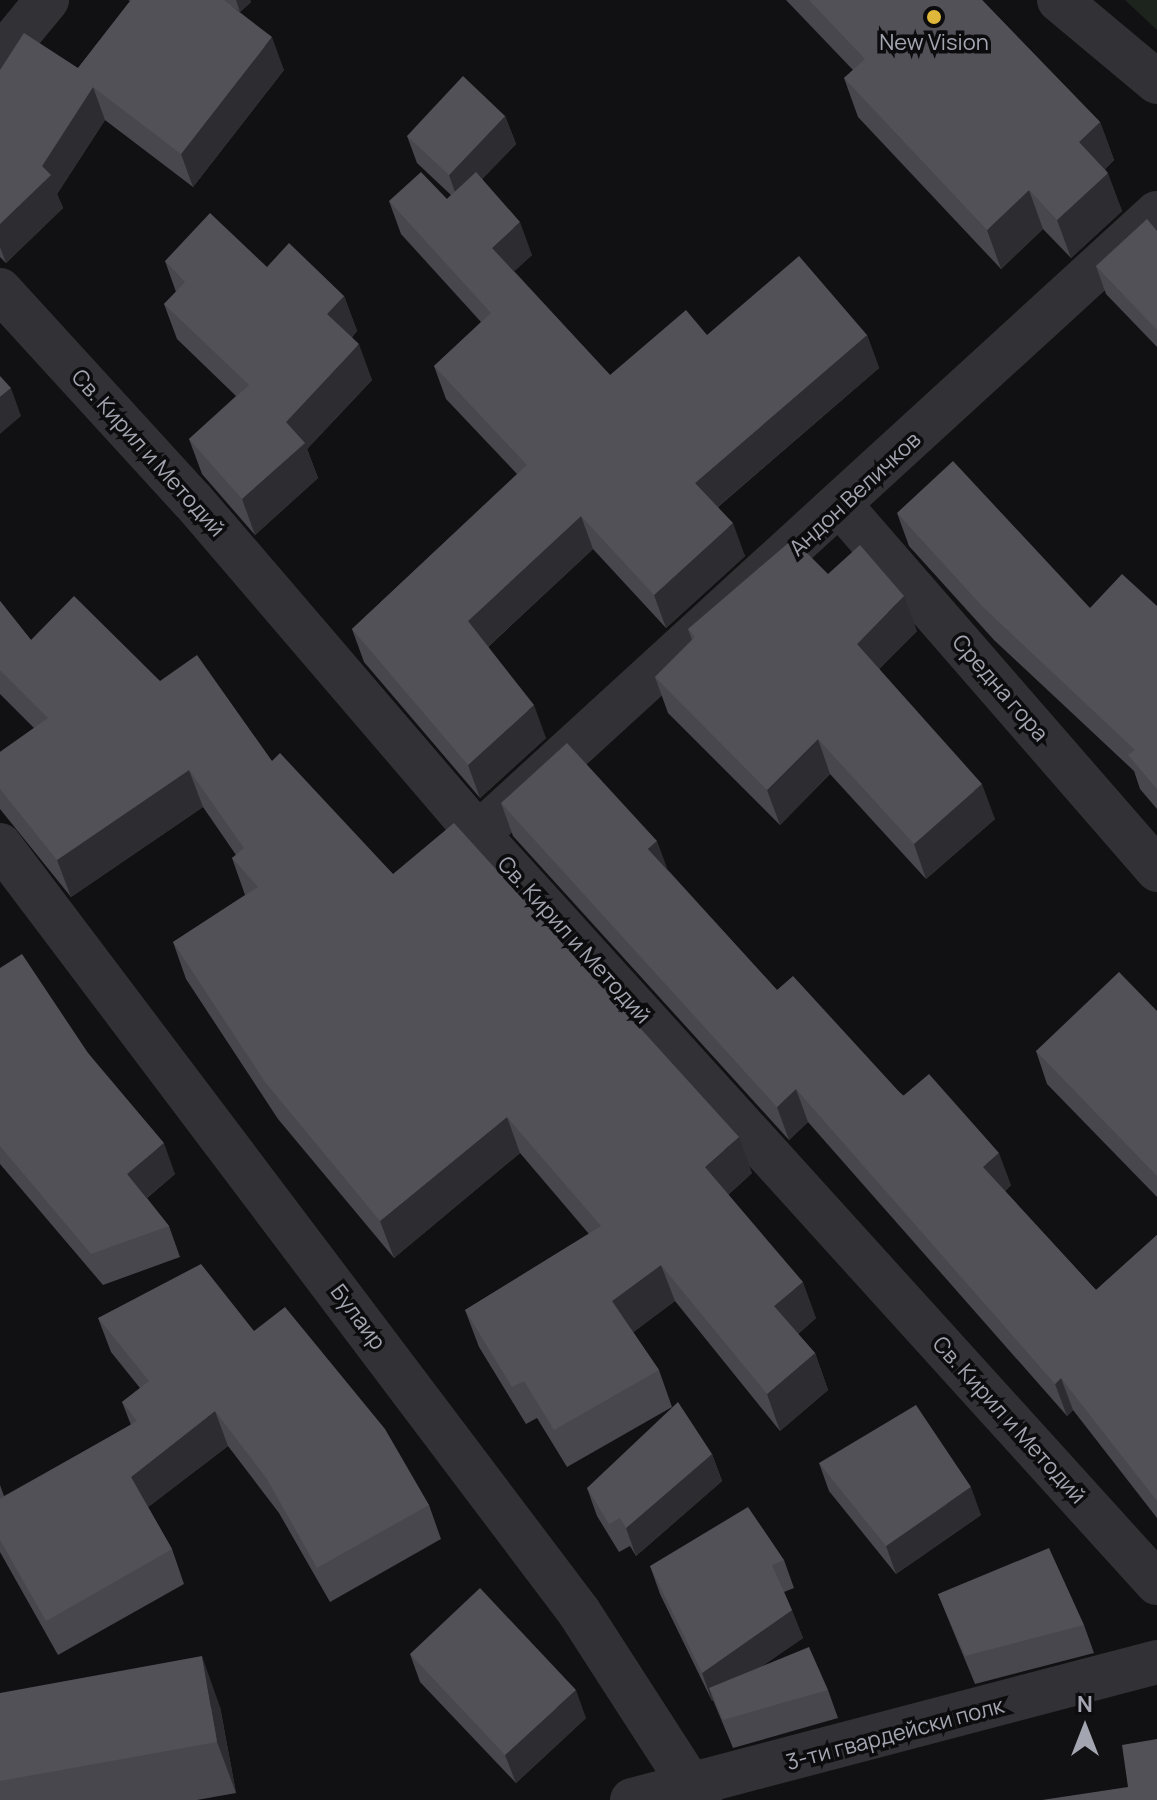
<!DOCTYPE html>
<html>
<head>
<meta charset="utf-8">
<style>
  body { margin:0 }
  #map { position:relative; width:1157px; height:1800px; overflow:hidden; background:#111012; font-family:Manrope,sans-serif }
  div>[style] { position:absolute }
  .green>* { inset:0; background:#1d241e }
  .minor>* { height:44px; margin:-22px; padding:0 22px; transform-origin:22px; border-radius:22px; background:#323236 }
  .tertiary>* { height:44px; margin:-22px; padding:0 22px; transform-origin:22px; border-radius:22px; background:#323236 }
  .wall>* { inset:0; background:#47474d }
  .shaded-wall>* { inset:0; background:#2d2d31 }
  .building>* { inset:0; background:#515157 }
  .dots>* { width:22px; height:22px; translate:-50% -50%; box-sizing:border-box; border:4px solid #0c0b0d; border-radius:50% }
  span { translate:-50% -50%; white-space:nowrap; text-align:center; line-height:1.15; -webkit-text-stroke:7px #0c0b0d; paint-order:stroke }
  .poi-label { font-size:22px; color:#a3a6b1 }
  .street-label { font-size:22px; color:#a3a6b1 }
  .north { position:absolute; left:1045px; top:1688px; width:80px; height:80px; -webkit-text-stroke:6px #0c0b0d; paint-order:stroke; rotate:0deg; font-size:22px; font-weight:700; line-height:32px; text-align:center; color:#a3a6b1 }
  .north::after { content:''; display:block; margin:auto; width:28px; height:36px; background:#a3a6b1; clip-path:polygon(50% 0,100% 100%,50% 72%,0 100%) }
</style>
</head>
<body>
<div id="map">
  <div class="green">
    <div style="clip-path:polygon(1125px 0,1157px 0,1157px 30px)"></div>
  </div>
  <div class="minor">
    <div style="left:0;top:57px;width:74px;rotate:-50.5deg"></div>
    <div style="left:0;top:290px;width:286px;rotate:47.6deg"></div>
    <div style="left:193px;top:501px;width:438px;rotate:49.4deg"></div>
    <div style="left:478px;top:834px;width:1011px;rotate:47.81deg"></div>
    <div style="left:842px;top:507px;width:481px;rotate:49deg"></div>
    <div style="left:478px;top:834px;width:920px;rotate:-42.45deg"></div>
    <div style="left:0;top:845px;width:961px;rotate:52.95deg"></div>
    <div style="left:579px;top:1612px;width:224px;rotate:57.2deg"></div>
    <div style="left:632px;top:1800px;width:543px;rotate:-14.73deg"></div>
  </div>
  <div class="tertiary">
    <div style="left:1059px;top:0;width:128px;rotate:39.9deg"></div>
  </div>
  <div class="wall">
    <div style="clip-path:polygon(128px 0,250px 0,251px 2px,240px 12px,230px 5px,284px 70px,193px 187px,105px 120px,57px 194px,63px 208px,6px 263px,0 257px,0 70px,78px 68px,130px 1px)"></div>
    <div style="clip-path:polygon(786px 0,982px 0,1100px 122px,1114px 160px,1105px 169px,1122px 211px,1071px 258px,1043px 229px,1001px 269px,858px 117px,844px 78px,853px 70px)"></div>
    <div style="clip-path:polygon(505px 116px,516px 144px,482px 179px,532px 255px,514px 271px,610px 375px,707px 335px,867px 335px,879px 368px,718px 507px,745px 556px,666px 628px,593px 549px,488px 647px,546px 738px,480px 798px,364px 662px,352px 629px,517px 474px,446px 399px,434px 366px,481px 322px,401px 234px,389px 201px,447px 199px,451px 195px,417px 163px,407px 136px)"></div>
    <div style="clip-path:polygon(1157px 231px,1157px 347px,1106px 294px,1096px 266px)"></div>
    <div style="clip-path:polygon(165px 261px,267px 267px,344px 296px,357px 331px,352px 337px,372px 380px,307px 449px,318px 478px,255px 535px,202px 474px,189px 439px,236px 396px,177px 339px,164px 304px,176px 292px)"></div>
    <div style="clip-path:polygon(897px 513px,1090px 608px,1157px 606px,1157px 809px,1140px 789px,1134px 771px,994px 640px,909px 546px)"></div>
    <div style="clip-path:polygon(828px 574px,917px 631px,879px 669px,995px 819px,926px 879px,830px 774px,780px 825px,668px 713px,655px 677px,692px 640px,688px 629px)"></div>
    <div style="clip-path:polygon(0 601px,31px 640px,160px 681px,272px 761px,393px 874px,752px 1173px,728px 1195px,816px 1318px,798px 1334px,815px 1353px,828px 1390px,780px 1431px,675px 1301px,633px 1332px,659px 1370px,672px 1407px,567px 1467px,537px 1418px,526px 1424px,479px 1347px,465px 1310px,589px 1234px,520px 1153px,394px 1258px,278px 1119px,186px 979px,173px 942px,245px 895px,232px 858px,236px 855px,203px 807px,71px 897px,0 809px,0 752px,34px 728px,0 694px)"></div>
    <div style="clip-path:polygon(501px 803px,668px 870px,777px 990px,1011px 1185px,1005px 1191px,1096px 1290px,1157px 1235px,1157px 1518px,1073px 1410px,1067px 1416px,808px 1122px,789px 1140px,513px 836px)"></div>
    <div style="clip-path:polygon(0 968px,88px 1053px,175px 1174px,147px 1198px,169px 1226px,180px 1257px,103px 1285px,0 1164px)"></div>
    <div style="clip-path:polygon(1157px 1011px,1157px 1197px,1047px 1084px,1036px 1051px)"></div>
    <div style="clip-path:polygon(98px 1318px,254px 1331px,429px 1505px,441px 1539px,330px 1602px,279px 1513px,228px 1446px,148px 1507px,172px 1549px,184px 1584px,58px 1655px,0 1552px,0 1485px,4px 1496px,131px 1425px,122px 1402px,140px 1388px,111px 1352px)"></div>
    <div style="clip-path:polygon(712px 1454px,722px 1481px,636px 1556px,630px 1546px,619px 1552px,597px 1516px,587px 1488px)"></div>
    <div style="clip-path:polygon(819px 1463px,981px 1515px,896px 1574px,829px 1491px)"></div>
    <div style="clip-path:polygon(784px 1560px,794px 1588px,784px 1592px,803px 1638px,762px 1666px,828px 1690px,838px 1718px,733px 1748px,713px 1700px,712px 1701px,660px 1594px,650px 1566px)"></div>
    <div style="clip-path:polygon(938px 1594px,1084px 1625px,1094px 1653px,975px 1684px,949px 1621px)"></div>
    <div style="clip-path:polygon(410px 1654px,586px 1718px,516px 1783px,420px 1682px)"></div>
    <div style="clip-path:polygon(0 1693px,220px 1707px,236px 1793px,197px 1800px,0 1800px)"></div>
  </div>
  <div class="shaded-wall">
    <div style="clip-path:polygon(236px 0,250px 0,251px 2px,240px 12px)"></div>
    <div style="clip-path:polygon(272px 37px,284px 70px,193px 187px,181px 154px)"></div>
    <div style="clip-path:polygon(93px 87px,105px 120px,57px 194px,63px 208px,6px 263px,0 247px,0 224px,42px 166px)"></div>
    <div style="clip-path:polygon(505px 116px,516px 144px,459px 203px,449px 175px)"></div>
    <div style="clip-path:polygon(1100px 122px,1114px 160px,1093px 181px,1079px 142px)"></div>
    <div style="clip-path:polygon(1108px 173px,1122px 211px,1071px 258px,1057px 220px)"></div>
    <div style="clip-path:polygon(1029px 190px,1043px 229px,1001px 269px,987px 230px)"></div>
    <div style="clip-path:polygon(520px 222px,532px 255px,504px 281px,492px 248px)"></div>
    <div style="clip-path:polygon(344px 296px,357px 331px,340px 349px,327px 314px)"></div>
    <div style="clip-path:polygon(867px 335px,879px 368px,707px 516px,695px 483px)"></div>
    <div style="clip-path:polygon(359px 344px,372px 380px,307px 449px,318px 478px,255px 535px,242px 499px,286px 422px)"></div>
    <div style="clip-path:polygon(11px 388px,21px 416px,0 434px,0 397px)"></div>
    <div style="clip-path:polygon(581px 516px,593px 549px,480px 654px,468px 621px)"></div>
    <div style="clip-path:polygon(733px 523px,745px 556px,666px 628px,654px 595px)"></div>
    <div style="clip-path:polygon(904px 596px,917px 631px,869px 679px,857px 644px)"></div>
    <div style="clip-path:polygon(534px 705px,546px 738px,480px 798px,468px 765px)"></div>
    <div style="clip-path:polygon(818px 739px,830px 774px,780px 825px,767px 790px)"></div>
    <div style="clip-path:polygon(189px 770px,203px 807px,71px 897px,57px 860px)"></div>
    <div style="clip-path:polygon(982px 784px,995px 819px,926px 879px,914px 844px)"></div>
    <div style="clip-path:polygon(657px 841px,669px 873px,648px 849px)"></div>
    <div style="clip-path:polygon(796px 1089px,808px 1122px,789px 1140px,777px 1107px)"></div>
    <div style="clip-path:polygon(507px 1117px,520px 1153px,394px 1258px,380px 1221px)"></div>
    <div style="clip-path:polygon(739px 1137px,752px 1173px,718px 1204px,705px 1167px)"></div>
    <div style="clip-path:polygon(164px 1143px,175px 1174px,138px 1205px,127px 1174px)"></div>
    <div style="clip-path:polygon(999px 1153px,1011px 1185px,995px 1200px,983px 1167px)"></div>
    <div style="clip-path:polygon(661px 1265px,675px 1301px,626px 1338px,612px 1301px)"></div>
    <div style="clip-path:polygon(803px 1282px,816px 1318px,788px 1343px,774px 1306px)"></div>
    <div style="clip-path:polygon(815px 1353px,828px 1390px,780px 1431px,767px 1394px)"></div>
    <div style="clip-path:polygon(1061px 1378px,1073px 1410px,1067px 1416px,1055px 1384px)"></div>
    <div style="clip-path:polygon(215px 1411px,228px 1446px,143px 1511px,131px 1477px)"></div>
    <div style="clip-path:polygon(712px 1454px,722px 1481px,636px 1556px,626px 1528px)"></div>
    <div style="clip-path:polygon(971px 1487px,981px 1515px,896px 1574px,886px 1546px)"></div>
    <div style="clip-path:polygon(792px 1610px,803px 1638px,714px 1700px,709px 1688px,713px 1700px,712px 1701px,702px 1673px)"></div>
    <div style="clip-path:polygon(202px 1656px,220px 1707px,236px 1793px,217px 1742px)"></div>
    <div style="clip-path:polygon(576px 1690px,586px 1718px,516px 1783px,505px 1755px)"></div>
  </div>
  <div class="building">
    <div style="clip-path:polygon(131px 0,224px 0,272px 37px,181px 154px,93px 87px,42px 166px,51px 175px,0 224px,0 70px,24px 33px,78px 68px)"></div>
    <div style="clip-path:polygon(809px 0,982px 0,1100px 122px,1079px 142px,1108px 173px,1057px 220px,1029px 190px,987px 230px,844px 78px,865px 59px)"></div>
    <div style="clip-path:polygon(463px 76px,505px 116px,449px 175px,407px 136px)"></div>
    <div style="clip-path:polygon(421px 172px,447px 199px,476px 172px,520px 222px,492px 248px,610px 375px,686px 310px,707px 335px,799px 256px,867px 335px,695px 483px,733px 523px,654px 595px,581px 516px,468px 621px,534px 705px,468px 765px,352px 629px,527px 465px,434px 366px,491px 313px,389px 201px)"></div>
    <div style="clip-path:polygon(210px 213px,267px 267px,289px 243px,344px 296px,327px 314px,359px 344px,286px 422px,305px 443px,242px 499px,189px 439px,249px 385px,164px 304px,185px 282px,165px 261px)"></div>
    <div style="clip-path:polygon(1147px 219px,1157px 231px,1157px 330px,1096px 266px)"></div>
    <div style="clip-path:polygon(0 376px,11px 388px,0 397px)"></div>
    <div style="clip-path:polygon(953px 461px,1090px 608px,1122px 574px,1157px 606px,1157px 789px,1128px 755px,1135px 750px,982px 606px,897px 513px)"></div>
    <div style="clip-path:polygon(793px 539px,828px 574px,860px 545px,904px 596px,857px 644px,982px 784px,914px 844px,818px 739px,767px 790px,655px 677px,695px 637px,688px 629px)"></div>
    <div style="clip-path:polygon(74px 596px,160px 681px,197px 655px,272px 761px,280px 753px,393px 874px,454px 823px,739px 1137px,705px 1167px,803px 1282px,774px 1306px,815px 1353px,767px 1394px,661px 1265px,612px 1301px,659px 1370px,554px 1430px,524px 1381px,512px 1387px,465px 1310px,601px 1226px,507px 1117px,380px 1221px,265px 1082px,173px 942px,258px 887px,232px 858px,244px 848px,189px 770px,57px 860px,0 789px,0 752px,48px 718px,0 670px,0 601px,31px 640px)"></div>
    <div style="clip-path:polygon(567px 743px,657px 841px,648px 849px,777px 990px,793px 976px,903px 1096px,929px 1074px,999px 1153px,983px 1167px,1096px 1290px,1157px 1235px,1157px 1501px,1061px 1378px,1055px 1384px,796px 1089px,777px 1107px,501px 803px)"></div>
    <div style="clip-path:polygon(22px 954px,88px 1053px,164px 1143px,127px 1174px,169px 1226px,91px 1254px,0 1146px,0 968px)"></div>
    <div style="clip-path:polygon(1119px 972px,1157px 1011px,1157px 1176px,1036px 1051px)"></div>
    <div style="clip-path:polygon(201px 1264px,254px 1331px,285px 1307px,385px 1429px,429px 1505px,317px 1568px,267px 1479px,215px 1411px,131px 1477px,172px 1549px,46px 1621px,0 1540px,0 1499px,137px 1421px,122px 1402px,149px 1381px,98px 1318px)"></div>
    <div style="clip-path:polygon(678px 1402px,712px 1454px,626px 1528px,620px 1518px,609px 1524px,587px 1488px)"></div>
    <div style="clip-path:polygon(916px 1405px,971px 1487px,886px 1546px,819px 1463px)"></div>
    <div style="clip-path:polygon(748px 1507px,784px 1560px,772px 1565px,792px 1610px,702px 1673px,650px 1566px)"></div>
    <div style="clip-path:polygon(1049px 1548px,1084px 1625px,965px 1656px,938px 1594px)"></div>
    <div style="clip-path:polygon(480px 1588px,576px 1690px,505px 1755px,410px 1654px)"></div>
    <div style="clip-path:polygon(809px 1647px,828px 1690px,723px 1720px,709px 1688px)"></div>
    <div style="clip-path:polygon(202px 1656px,217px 1742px,0 1781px,0 1693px)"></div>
    <div style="clip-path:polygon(1157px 1739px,1157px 1800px,1042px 1800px,1128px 1787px,1122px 1745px)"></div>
  </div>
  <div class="dots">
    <div style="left:934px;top:17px;background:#dfb83b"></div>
  </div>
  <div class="poi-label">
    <span style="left:934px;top:43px">New Vision</span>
  </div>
  <div class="street-label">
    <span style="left:148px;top:453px;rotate:48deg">Св. Кирил и Методий</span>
    <span style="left:855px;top:494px;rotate:-43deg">Андон Величков</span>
    <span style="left:1000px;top:688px;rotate:49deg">Средна гора</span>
    <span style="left:574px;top:940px;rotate:48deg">Св. Кирил и Методий</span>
    <span style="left:358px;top:1317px;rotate:53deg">Булаир</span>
    <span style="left:1009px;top:1420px;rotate:48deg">Св. Кирил и Методий</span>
    <span style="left:895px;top:1734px;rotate:-15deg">3-ти гвардейски полк</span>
  </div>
  <div class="north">N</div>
</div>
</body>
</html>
